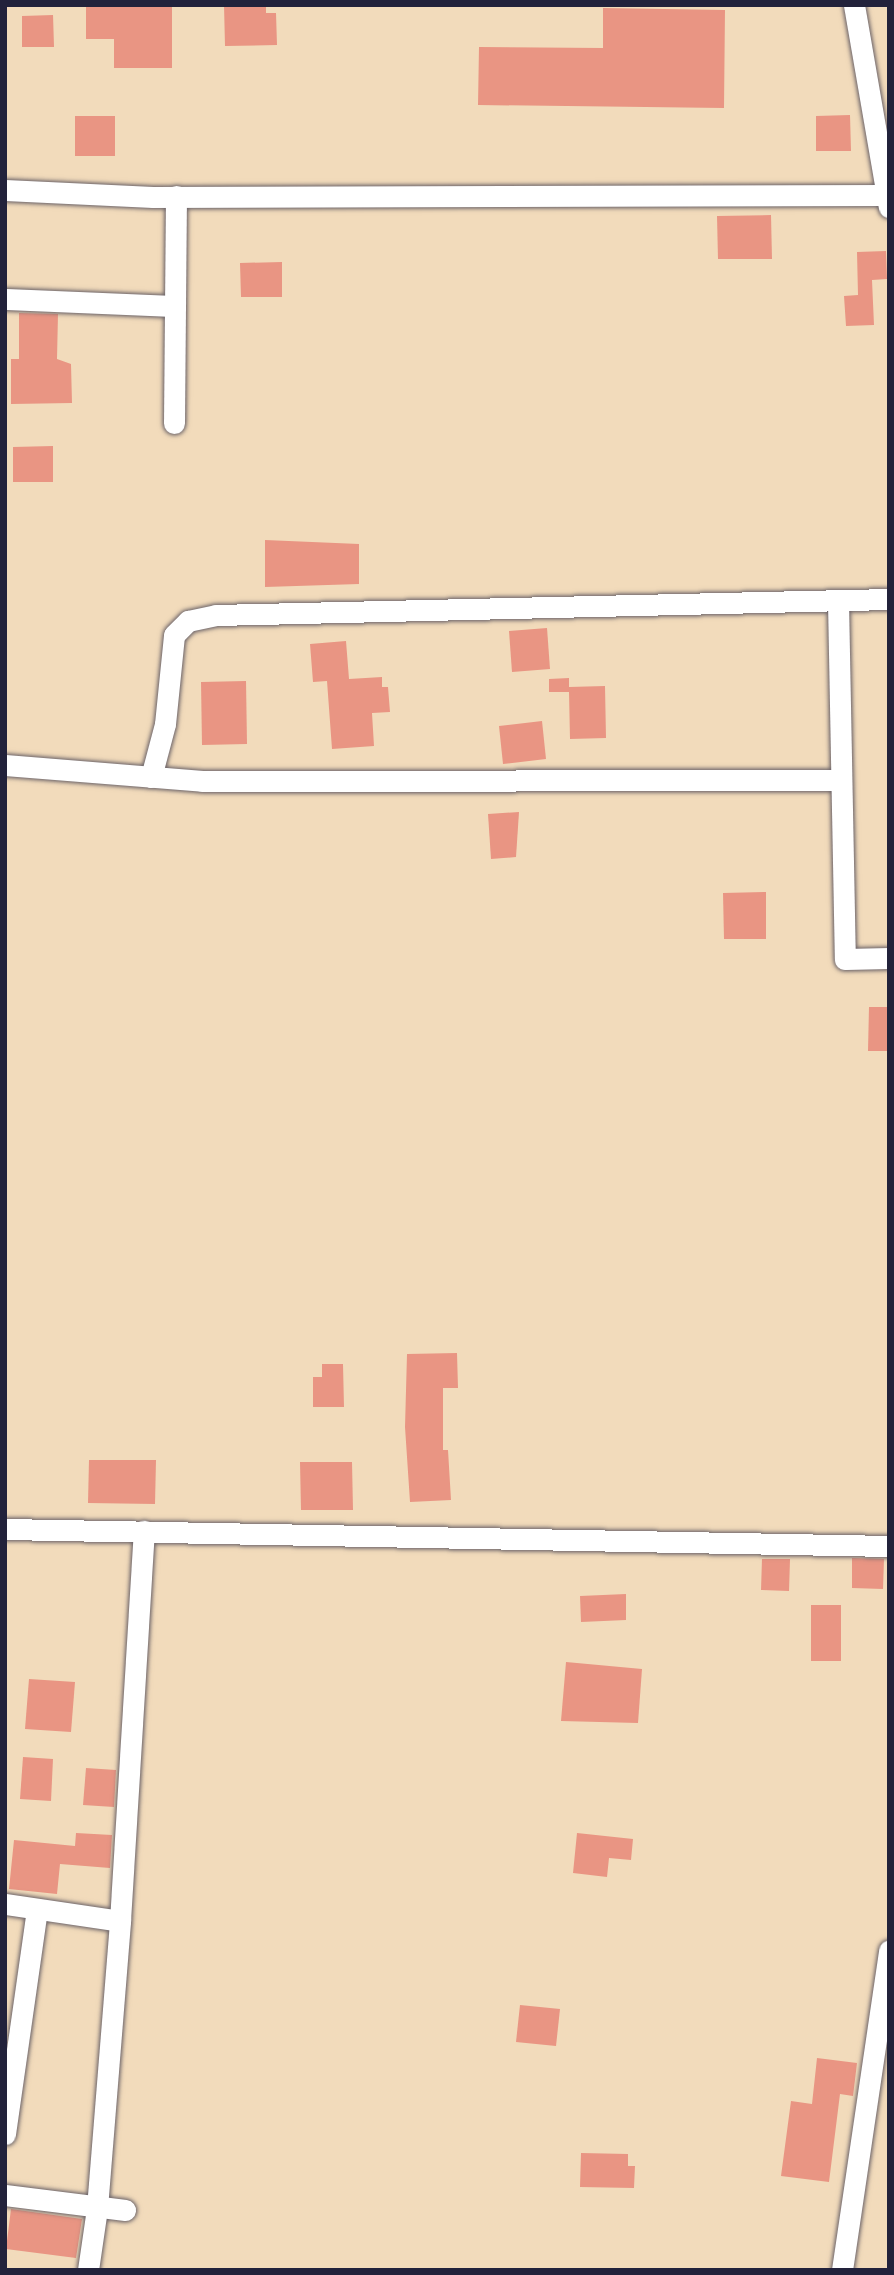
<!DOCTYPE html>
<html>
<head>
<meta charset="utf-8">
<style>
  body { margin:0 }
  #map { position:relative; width:894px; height:2275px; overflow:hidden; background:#f2dbbb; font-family:Dekko,sans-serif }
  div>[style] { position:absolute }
  .building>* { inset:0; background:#e99583 }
  .roads { filter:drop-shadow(0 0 2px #6b6368) drop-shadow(0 0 2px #6b6368) }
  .minor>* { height:21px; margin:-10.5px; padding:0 10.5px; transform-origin:10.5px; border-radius:10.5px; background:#fff }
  span { translate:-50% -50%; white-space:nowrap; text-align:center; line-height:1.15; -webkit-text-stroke:5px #fff; paint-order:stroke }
  .frame { position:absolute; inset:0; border:7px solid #22223b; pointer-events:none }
</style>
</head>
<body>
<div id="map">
  <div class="building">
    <div style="clip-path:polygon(86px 5px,172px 5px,172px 68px,114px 68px,114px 39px,86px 39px)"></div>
    <div style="clip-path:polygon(224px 5px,266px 5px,266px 13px,276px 13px,277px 45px,225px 46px)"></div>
    <div style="clip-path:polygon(603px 8px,725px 10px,724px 108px,478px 105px,479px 47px,603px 48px)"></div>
    <div style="clip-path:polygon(53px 15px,54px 47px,22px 47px,22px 16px)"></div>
    <div style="clip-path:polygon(850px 115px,851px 151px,816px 151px,816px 116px)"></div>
    <div style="clip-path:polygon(75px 116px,115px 116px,115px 156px,75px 156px)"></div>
    <div style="clip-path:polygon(771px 215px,772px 259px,718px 259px,717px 216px)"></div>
    <div style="clip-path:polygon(886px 251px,887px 279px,872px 280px,874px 325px,846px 326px,844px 296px,858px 295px,857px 252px)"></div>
    <div style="clip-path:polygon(282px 262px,282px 297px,241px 297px,240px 263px)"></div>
    <div style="clip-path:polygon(19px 313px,58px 314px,57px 359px,71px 364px,72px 403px,11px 404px,11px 359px,19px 359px)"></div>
    <div style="clip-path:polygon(53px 446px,53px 482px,13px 482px,13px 447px)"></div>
    <div style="clip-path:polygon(265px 540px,359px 544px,359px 584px,265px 587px)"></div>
    <div style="clip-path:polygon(547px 628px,550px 669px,512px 672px,509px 631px)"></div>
    <div style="clip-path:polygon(346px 641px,349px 679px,382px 677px,382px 687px,388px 687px,390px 712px,372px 713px,374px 746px,332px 749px,327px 681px,313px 682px,310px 644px)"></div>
    <div style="clip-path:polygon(569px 678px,569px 687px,605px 686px,606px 738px,570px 739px,569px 692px,549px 692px,549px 679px)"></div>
    <div style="clip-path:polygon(246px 681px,247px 744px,202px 745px,201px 682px)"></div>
    <div style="clip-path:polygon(542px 721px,546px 759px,503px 764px,499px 726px)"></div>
    <div style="clip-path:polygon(519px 812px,516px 857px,491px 859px,488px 814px)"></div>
    <div style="clip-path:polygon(766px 892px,766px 939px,724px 939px,723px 893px)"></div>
    <div style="clip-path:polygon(869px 1007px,889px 1007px,889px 1051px,868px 1051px)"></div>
    <div style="clip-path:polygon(457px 1353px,458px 1388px,443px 1388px,443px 1450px,448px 1450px,451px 1500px,410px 1502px,405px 1427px,407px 1354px)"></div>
    <div style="clip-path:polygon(322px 1364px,343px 1364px,344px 1407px,313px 1407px,313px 1377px,322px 1377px)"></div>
    <div style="clip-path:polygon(89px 1460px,156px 1460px,155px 1504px,88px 1503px)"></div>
    <div style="clip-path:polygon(300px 1462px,352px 1462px,353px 1510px,301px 1510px)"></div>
    <div style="clip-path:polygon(852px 1558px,884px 1559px,883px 1589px,852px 1588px)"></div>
    <div style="clip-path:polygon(762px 1559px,790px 1559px,789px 1591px,761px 1590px)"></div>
    <div style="clip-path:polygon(626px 1594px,626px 1620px,581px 1622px,580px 1596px)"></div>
    <div style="clip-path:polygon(811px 1605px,841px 1605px,841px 1661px,811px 1661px)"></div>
    <div style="clip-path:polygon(566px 1662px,642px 1669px,638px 1723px,561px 1721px)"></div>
    <div style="clip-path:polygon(29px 1679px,75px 1682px,71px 1732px,25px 1729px)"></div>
    <div style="clip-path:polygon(23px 1757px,53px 1759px,51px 1801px,20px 1799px)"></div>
    <div style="clip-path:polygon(86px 1768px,116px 1770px,114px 1807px,83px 1805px)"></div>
    <div style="clip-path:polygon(76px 1833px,112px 1835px,110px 1868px,60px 1864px,57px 1894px,9px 1889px,14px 1840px,75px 1846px)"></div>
    <div style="clip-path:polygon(577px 1833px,633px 1839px,631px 1860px,609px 1858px,607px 1877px,573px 1873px)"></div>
    <div style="clip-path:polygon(520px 2005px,560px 2009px,556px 2046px,516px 2042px)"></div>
    <div style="clip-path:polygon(817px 2058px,857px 2063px,853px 2096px,840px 2094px,829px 2182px,781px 2176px,791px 2101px,812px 2104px)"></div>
    <div style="clip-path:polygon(581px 2153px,628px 2154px,628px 2166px,635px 2166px,634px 2188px,580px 2187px)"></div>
    <div style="clip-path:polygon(11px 2209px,82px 2219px,76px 2258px,6px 2249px)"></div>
  </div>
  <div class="roads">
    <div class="minor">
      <div style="left:854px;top:5px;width:205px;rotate:80.2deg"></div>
      <div style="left:5px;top:190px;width:148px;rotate:2.7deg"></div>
      <div style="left:153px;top:197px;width:733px;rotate:-0.16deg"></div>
      <div style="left:5px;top:299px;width:170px;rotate:2.4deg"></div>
      <div style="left:174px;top:423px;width:227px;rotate:-89.5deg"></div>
      <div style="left:838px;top:601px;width:358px;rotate:88.9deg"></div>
      <div style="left:845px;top:959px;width:44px;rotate:-1.3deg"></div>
      <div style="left:5px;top:765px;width:198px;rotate:4.6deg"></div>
      <div style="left:202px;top:781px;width:639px;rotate:-0.09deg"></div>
      <div style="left:151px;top:777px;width:55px;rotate:-75.2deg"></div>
      <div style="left:165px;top:724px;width:89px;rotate:-84.2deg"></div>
      <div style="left:174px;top:635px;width:20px;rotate:-45deg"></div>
      <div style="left:188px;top:621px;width:29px;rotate:-12deg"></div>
      <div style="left:216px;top:615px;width:673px;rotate:-1.36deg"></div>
      <div style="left:5px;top:1529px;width:884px;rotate:1.1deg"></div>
      <div style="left:5px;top:1904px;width:116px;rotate:8.4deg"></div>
      <div style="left:5px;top:2134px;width:227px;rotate:-81.9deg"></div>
      <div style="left:5px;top:2195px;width:121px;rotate:7.1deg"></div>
      <div style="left:88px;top:2270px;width:63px;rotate:-81.7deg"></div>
      <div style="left:97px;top:2208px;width:288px;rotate:-85.4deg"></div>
      <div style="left:120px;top:1921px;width:391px;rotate:-86.5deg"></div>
      <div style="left:842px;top:2270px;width:323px;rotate:-81.6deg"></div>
    </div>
  </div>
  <div class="frame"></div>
</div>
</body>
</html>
